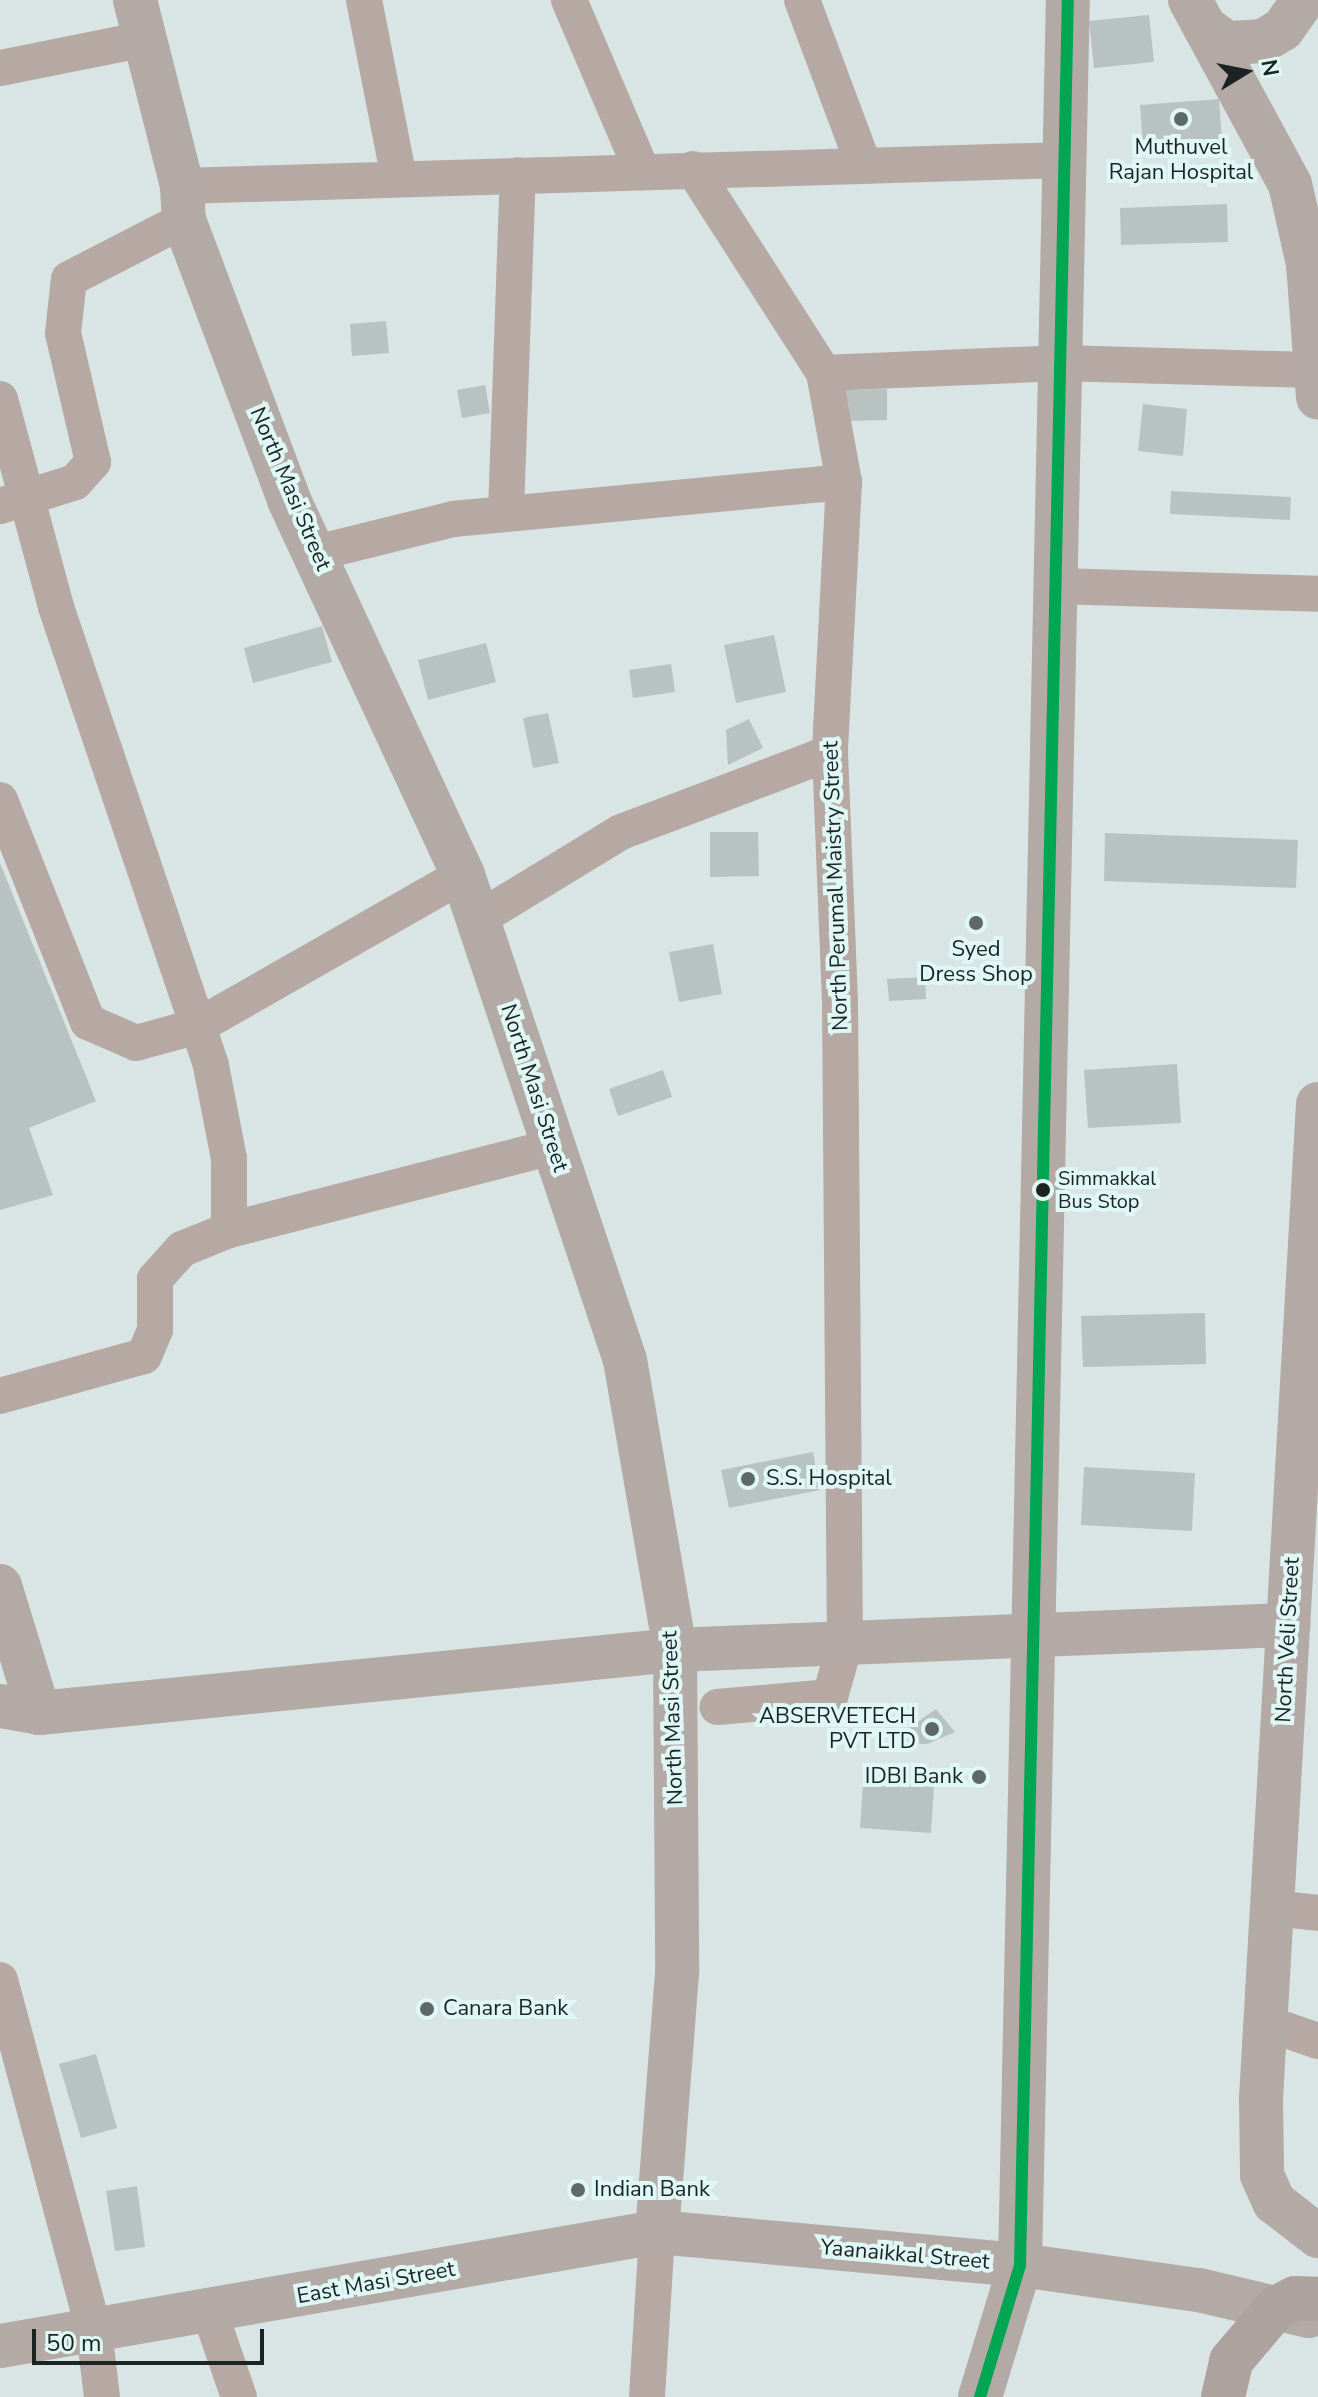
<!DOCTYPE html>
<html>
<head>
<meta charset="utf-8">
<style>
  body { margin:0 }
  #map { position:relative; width:1318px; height:2397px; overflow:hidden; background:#d9e5e4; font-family:"Nunito Sans",sans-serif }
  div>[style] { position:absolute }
  .building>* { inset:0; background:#b8c2c1 }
  .minor>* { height:36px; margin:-18px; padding:0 18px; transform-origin:18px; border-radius:18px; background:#b6a8a3 }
  .major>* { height:44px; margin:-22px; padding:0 22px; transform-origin:22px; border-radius:22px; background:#b3a9a5 }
  .highway>* { height:44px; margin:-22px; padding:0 22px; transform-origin:22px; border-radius:22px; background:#ada29d }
  .bus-1>* { height:12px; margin:-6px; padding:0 6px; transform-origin:6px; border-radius:6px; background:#00a651 }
  .dots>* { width:22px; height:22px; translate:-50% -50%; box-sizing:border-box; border:4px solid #e0f8f5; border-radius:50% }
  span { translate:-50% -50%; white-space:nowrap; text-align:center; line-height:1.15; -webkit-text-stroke:8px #e0f8f5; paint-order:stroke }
  .bus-label { font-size:20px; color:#1b2423 }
  .left { translate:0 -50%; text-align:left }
  .poi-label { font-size:22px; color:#1b2423 }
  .right { translate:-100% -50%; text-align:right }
  .street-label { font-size:22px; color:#1b2423 }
  .north { position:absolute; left:1206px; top:32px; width:80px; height:80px; -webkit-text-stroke:6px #e0f8f5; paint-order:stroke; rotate:80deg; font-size:22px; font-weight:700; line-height:32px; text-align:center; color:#1b2423 }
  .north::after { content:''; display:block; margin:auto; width:28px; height:36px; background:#1b2423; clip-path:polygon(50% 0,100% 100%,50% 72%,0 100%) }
  .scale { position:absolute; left:32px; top:2329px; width:232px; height:36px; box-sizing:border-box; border:4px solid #1b2423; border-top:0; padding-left:10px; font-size:24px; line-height:28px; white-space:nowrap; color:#1b2423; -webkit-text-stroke:6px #e0f8f5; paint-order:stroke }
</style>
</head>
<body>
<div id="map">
  <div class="building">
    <div style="clip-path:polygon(1149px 15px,1154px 62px,1094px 68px,1089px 21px)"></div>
    <div style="clip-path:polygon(1219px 99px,1222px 141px,1143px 147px,1140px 105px)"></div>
    <div style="clip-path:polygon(1227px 204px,1228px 242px,1121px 245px,1120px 208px)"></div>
    <div style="clip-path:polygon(386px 321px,389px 353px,352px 356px,350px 324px)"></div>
    <div style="clip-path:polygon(485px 385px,490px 413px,462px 418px,457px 390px)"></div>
    <div style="clip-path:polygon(887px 389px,887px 420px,844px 421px,843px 390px)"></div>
    <div style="clip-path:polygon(1143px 404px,1187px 409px,1183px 456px,1138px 451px)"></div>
    <div style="clip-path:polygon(1171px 491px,1291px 497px,1290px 520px,1170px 514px)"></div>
    <div style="clip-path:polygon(322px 626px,332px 662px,253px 683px,244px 648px)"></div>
    <div style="clip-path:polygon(774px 635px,786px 692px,736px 703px,724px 645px)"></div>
    <div style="clip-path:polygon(486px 643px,496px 682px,428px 700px,418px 660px)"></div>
    <div style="clip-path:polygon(671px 664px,675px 692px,633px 698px,629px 670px)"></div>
    <div style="clip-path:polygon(548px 713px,559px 763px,533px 768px,523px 718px)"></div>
    <div style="clip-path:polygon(749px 719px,763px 748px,728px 765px,726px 730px)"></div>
    <div style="clip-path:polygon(710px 832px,758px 832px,759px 876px,710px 877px)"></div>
    <div style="clip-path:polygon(1105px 833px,1298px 840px,1296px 888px,1104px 881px)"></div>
    <div style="clip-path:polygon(0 863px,96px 1101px,29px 1128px,53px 1195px,0 1210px)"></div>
    <div style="clip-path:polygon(713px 944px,722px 994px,679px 1002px,669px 952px)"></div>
    <div style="clip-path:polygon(925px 977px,926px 999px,889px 1001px,887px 979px)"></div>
    <div style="clip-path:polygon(1177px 1064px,1181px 1123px,1088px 1128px,1084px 1070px)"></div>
    <div style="clip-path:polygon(663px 1070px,672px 1097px,618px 1116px,609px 1089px)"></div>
    <div style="clip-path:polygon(1205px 1313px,1206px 1364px,1083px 1367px,1081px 1316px)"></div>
    <div style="clip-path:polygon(813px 1452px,820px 1490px,729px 1508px,721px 1470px)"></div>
    <div style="clip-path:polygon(1084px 1467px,1195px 1473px,1192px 1531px,1081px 1525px)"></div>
    <div style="clip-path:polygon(936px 1709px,955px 1732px,927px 1744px,889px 1742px)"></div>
    <div style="clip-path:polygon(863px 1782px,934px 1787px,931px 1833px,860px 1828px)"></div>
    <div style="clip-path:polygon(96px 2054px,117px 2128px,81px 2138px,59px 2064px)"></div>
    <div style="clip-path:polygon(137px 2186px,145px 2247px,115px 2251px,106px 2191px)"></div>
  </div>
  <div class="minor">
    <div style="left:364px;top:0;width:182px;rotate:78.9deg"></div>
    <div style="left:569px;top:0;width:186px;rotate:66.9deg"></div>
    <div style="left:802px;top:0;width:174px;rotate:69.5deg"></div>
    <div style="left:0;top:68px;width:148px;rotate:-11.3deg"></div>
    <div style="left:693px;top:169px;width:242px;rotate:57.3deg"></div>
    <div style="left:824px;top:373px;width:111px;rotate:79.6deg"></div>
    <div style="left:844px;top:482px;width:271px;rotate:93deg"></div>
    <div style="left:830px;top:753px;width:247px;rotate:87.7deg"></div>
    <div style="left:840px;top:1000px;width:644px;rotate:89.56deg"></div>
    <div style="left:845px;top:1644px;width:55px;rotate:105.8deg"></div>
    <div style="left:830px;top:1697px;width:113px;rotate:174.9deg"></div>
    <div style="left:182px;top:186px;width:883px;rotate:-1.69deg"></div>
    <div style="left:824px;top:373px;width:236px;rotate:-2.4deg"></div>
    <div style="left:1060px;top:363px;width:257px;rotate:1.6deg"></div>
    <div style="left:0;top:399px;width:215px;rotate:74.9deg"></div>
    <div style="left:56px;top:607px;width:484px;rotate:71.3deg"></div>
    <div style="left:211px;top:1066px;width:95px;rotate:79deg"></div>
    <div style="left:229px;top:1159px;width:71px;rotate:90deg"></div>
    <div style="left:0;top:506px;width:79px;rotate:-17.7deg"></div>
    <div style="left:75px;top:482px;width:27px;rotate:-48deg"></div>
    <div style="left:93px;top:462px;width:132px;rotate:-103.1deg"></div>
    <div style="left:63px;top:333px;width:54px;rotate:-83.7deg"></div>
    <div style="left:69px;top:279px;width:129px;rotate:-27.2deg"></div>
    <div style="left:506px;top:513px;width:338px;rotate:-88deg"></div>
    <div style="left:316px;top:553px;width:141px;rotate:-13.9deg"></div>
    <div style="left:453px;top:519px;width:393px;rotate:-5.4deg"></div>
    <div style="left:1056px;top:586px;width:262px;rotate:1.7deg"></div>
    <div style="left:0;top:800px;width:239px;rotate:68.4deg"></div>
    <div style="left:88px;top:1022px;width:52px;rotate:23.6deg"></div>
    <div style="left:136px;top:1043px;width:64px;rotate:-15.3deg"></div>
    <div style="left:198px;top:1026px;width:305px;rotate:-29.7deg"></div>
    <div style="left:478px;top:919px;width:167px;rotate:-31.3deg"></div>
    <div style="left:621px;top:832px;width:223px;rotate:-20.7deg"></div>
    <div style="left:0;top:1396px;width:149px;rotate:-15.5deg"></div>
    <div style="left:144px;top:1356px;width:28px;rotate:-67deg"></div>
    <div style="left:155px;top:1330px;width:51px;rotate:-90deg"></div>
    <div style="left:155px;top:1279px;width:40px;rotate:-48deg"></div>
    <div style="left:182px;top:1249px;width:51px;rotate:-22deg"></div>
    <div style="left:229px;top:1230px;width:334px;rotate:-14.4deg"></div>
    <div style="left:1273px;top:1908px;width:45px;rotate:6.3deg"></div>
    <div style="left:0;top:1980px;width:362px;rotate:75deg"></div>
    <div style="left:94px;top:2330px;width:67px;rotate:83.2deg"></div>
    <div style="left:1266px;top:2023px;width:55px;rotate:19.1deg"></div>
    <div style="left:210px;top:2313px;width:89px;rotate:71deg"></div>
    <div style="left:647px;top:2397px;width:165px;rotate:-86.5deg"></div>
  </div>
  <div class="major">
    <div style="left:135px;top:0;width:192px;rotate:75.8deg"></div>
    <div style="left:182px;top:186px;width:34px;rotate:87deg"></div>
    <div style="left:184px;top:220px;width:299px;rotate:69.4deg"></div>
    <div style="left:289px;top:500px;width:413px;rotate:65.1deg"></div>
    <div style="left:463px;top:875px;width:511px;rotate:71.53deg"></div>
    <div style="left:625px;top:1360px;width:294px;rotate:80.2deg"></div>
    <div style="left:675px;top:1650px;width:323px;rotate:89.6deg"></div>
    <div style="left:677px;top:1973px;width:260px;rotate:94.4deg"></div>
    <div style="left:1190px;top:0;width:209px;rotate:61.5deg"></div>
    <div style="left:1290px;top:184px;width:82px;rotate:77.3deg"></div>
    <div style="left:1308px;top:264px;width:134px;rotate:85.7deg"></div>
    <div style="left:1206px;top:28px;width:26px;rotate:36deg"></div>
    <div style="left:1227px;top:43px;width:36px;rotate:-3deg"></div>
    <div style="left:1263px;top:41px;width:23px;rotate:-31deg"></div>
    <div style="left:1283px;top:29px;width:35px;rotate:-55deg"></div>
    <div style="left:1318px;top:1104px;width:997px;rotate:93.28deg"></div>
    <div style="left:1261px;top:2099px;width:76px;rotate:89.2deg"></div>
    <div style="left:1262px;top:2175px;width:30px;rotate:66deg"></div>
    <div style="left:1274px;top:2202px;width:56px;rotate:37.7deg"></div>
    <div style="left:0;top:1586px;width:133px;rotate:72.9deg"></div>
    <div style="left:0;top:1706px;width:40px;rotate:10deg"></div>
    <div style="left:39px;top:1713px;width:639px;rotate:-5.66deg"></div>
    <div style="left:675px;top:1650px;width:614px;rotate:-2.34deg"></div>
    <div style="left:0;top:2346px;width:667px;rotate:-9.84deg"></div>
    <div style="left:657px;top:2232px;width:364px;rotate:5.2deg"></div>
    <div style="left:1020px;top:2265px;width:181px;rotate:8deg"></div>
    <div style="left:1199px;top:2290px;width:113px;rotate:13.3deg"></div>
    <div style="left:980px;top:2397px;width:138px;rotate:-73.1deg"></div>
    <div style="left:1020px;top:2265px;width:2266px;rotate:-88.79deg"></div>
  </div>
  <div class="highway">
    <div style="left:1223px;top:2397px;width:37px;rotate:-77deg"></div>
    <div style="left:1231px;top:2361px;width:70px;rotate:-49.7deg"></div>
    <div style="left:1276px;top:2308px;width:21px;rotate:-28deg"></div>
    <div style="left:1295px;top:2298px;width:23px;rotate:2deg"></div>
  </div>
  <div class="bus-1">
    <div style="left:980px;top:2397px;width:138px;rotate:-73.1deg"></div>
    <div style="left:1020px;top:2265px;width:2266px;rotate:-88.79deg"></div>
  </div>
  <div class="dots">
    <div style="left:1181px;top:119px;background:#5e6867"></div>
    <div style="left:976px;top:923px;background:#5e6867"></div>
    <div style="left:1043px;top:1190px;background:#1b2423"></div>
    <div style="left:748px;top:1479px;background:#5e6867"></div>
    <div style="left:932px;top:1729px;background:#5e6867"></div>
    <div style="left:979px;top:1777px;background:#5e6867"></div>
    <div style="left:427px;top:2009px;background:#5e6867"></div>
    <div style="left:578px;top:2190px;background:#5e6867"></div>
  </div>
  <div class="bus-label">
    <span class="left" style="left:1058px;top:1190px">Simmakkal<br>Bus Stop</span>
  </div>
  <div class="poi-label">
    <span style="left:1181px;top:160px">Muthuvel<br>Rajan Hospital</span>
    <span style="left:976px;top:962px">Syed<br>Dress Shop</span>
    <span class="left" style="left:766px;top:1479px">S.S. Hospital</span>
    <span class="right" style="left:916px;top:1729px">ABSERVETECH<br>PVT LTD</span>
    <span class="right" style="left:963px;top:1777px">IDBI Bank</span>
    <span class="left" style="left:443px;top:2009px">Canara Bank</span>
    <span class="left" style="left:594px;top:2190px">Indian Bank</span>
  </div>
  <div class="street-label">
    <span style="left:290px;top:489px;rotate:67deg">North Masi Street</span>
    <span style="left:836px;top:886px;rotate:-92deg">North Perumal Maistry Street</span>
    <span style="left:534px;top:1088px;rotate:72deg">North Masi Street</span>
    <span style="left:1288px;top:1640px;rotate:-87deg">North Veli Street</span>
    <span style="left:673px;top:1718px;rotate:-92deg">North Masi Street</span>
    <span style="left:905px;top:2255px;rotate:5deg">Yaanaikkal Street</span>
    <span style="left:376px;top:2283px;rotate:-10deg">East Masi Street</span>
  </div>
  <div class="north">N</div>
  <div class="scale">50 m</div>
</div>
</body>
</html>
